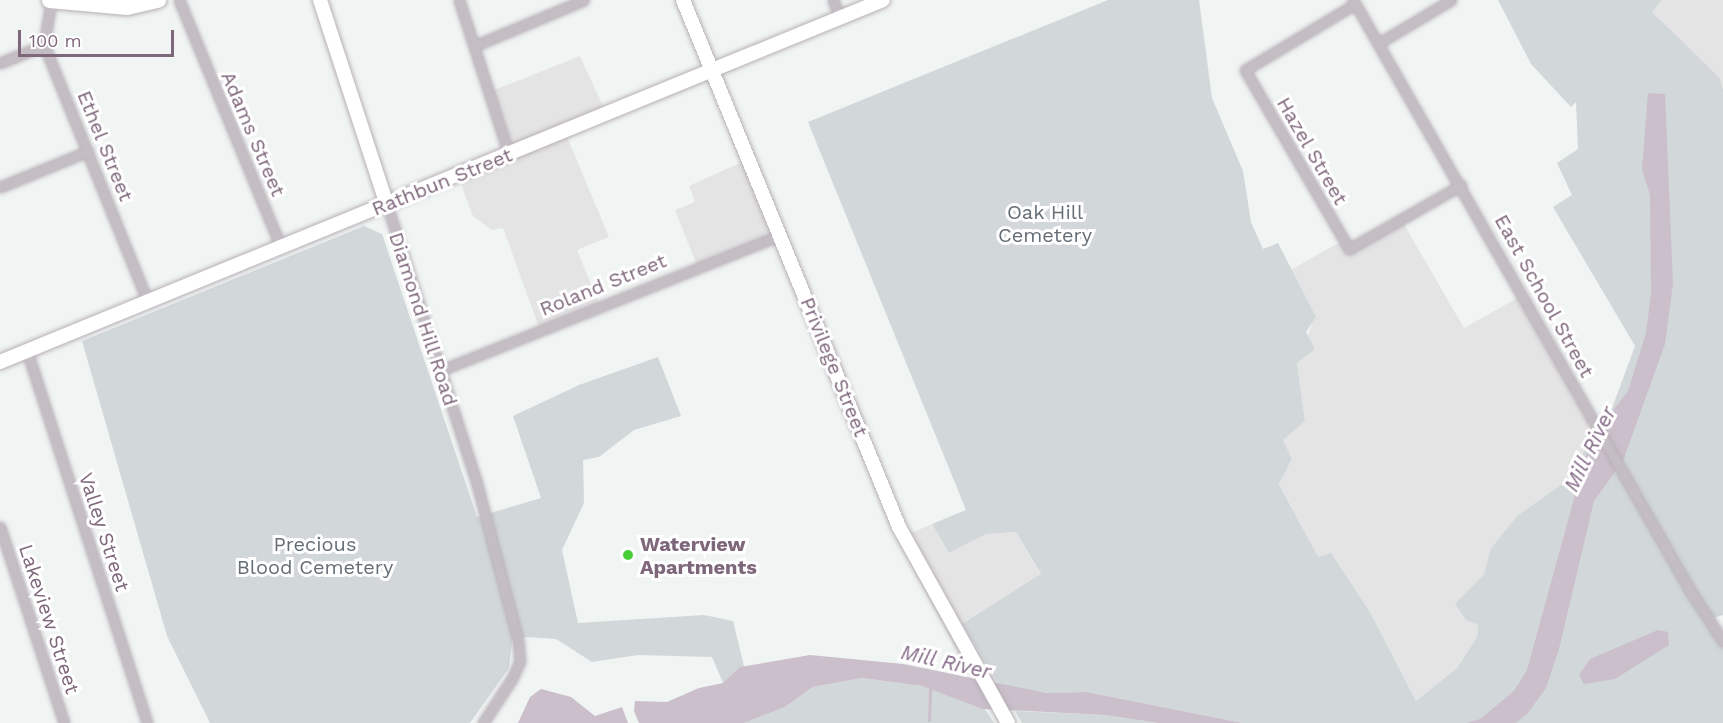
<!DOCTYPE html>
<html>
<head>
<meta charset="utf-8">
<style>
  body { margin:0 }
  #map { position:relative; width:1723px; height:723px; overflow:hidden; background:#f0f4f2; font-family:"Work Sans",sans-serif }
  div>[style] { position:absolute }
  .built>* { inset:0; background:#e4e4e4 }
  .green>* { inset:0; background:#d2d8da }
  .water>* { inset:0; background:#cabfcb }
  .stream>* { height:3px; margin:-1.5px; padding:0 1.5px; transform-origin:1.5px; border-radius:1.5px; background:#cabfcb }
  .roads { filter:drop-shadow(0 0 2px #b8b0b7) drop-shadow(0 0 2px #b8b0b7) }
  .street>* { height:9px; margin:-4.5px; padding:0 4.5px; transform-origin:4.5px; border-radius:4.5px; background:#c4bdc3 }
  .secondary>* { height:14px; margin:-7px; padding:0 7px; transform-origin:7px; border-radius:7px; background:#fff }
  .primary>* { height:15px; margin:-7.5px; padding:0 7.5px; transform-origin:7.5px; border-radius:7.5px; background:#fff }
  .dots>* { width:16px; height:16px; translate:-50% -50%; box-sizing:border-box; border:3px solid #fff; border-radius:50% }
  span { translate:-50% -50%; white-space:nowrap; text-align:center; line-height:1.15; -webkit-text-stroke:6px #fff; paint-order:stroke }
  .street-label { font-size:20px; color:#7e667b }
  .park-label { font-size:20px; color:#646e76 }
  .poi-label { font-size:20px; color:#7e667b; font-weight:700 }
  .left { translate:0 -50%; text-align:left }
  .water-label { font-size:21px; color:#866c89; font-style:italic }
  .scale { position:absolute; left:18px; top:30px; width:156px; height:27px; box-sizing:border-box; border:3px solid #7e667b; border-top:0; padding-left:8px; font-size:18px; line-height:21px; white-space:nowrap; color:#7e667b; -webkit-text-stroke:4px #fff; paint-order:stroke }
</style>
</head>
<body>
<div id="map">
  <div class="built">
    <div style="clip-path:polygon(1662px 0,1723px 0,1723px 90px,1720px 78px,1651px 12px)"></div>
    <div style="clip-path:polygon(580px 56px,606px 113px,565px 132px,609px 237px,577px 250px,600px 306px,540px 330px,503px 228px,492px 230px,473px 216px,457px 174px,506px 156px,487px 93px)"></div>
    <div style="clip-path:polygon(751px 158px,782px 235px,698px 268px,675px 210px,695px 202px,689px 186px)"></div>
    <div style="clip-path:polygon(1402px 221px,1464px 328px,1521px 296px,1598px 435px,1575px 475px,1518px 515px,1491px 548px,1484px 574px,1456px 604px,1478px 624px,1477px 637px,1457px 668px,1416px 701px,1370px 612px,1331px 554px,1318px 558px,1279px 483px,1292px 459px,1283px 440px,1305px 420px,1297px 363px,1315px 316px,1289px 271px,1347px 238px,1353px 248px)"></div>
    <div style="clip-path:polygon(932px 524px,949px 553px,986px 534px,1016px 532px,1041px 575px,963px 624px,1000px 685px,970px 676px,897px 539px)"></div>
  </div>
  <div class="green">
    <div style="clip-path:polygon(1108px 0,1199px 0,1212px 98px,1243px 171px,1251px 222px,1263px 249px,1278px 243px,1316px 317px,1306px 332px,1315px 349px,1297px 363px,1305px 421px,1283px 440px,1292px 459px,1279px 484px,1318px 557px,1331px 553px,1370px 612px,1416px 701px,1457px 668px,1477px 637px,1478px 625px,1466px 620px,1455px 604px,1484px 574px,1491px 548px,1518px 515px,1575px 475px,1587px 442px,1610px 480px,1605px 427px,1635px 346px,1553px 207px,1572px 195px,1557px 163px,1578px 149px,1576px 102px,1571px 107px,1531px 64px,1498px 0,1662px 0,1652px 12px,1720px 78px,1723px 90px,1723px 615px,1714px 618px,1723px 637px,1723px 723px,1243px 723px,1087px 692px,1048px 693px,1000px 685px,962px 624px,1041px 574px,1016px 532px,986px 534px,949px 553px,932px 524px,966px 510px,808px 122px)"></div>
    <div style="clip-path:polygon(364px 226px,382px 234px,477px 517px,541px 498px,513px 416px,579px 385px,658px 357px,681px 416px,634px 430px,599px 457px,583px 460px,584px 503px,562px 550px,578px 623px,704px 615px,733px 621px,744px 666px,732px 679px,723px 683px,712px 657px,638px 655px,592px 662px,556px 639px,526px 637px,512px 641px,509px 668px,470px 723px,210px 723px,167px 636px,82px 341px)"></div>
    <div style="clip-path:polygon(862px 678px,922px 686px,985px 709px,994px 723px,744px 723px,785px 707px,813px 687px)"></div>
    <div style="clip-path:polygon(1015px 711px,1105px 715px,1158px 723px,1022px 723px)"></div>
  </div>
  <div class="water">
    <div style="clip-path:polygon(1648px 93px,1665px 94px,1673px 284px,1665px 344px,1623px 461px,1594px 501px,1559px 649px,1546px 688px,1528px 713px,1516px 723px,1467px 723px,1480px 719px,1514px 691px,1527px 670px,1575px 495px,1575px 475px,1604px 422px,1628px 391px,1646px 333px,1651px 293px,1650px 195px,1642px 169px)"></div>
    <div style="clip-path:polygon(1658px 630px,1668px 632px,1669px 645px,1615px 679px,1584px 684px,1579px 675px,1590px 659px)"></div>
    <div style="clip-path:polygon(810px 655px,903px 664px,1047px 693px,1087px 692px,1243px 723px,1158px 723px,1105px 715px,983px 709px,922px 686px,862px 678px,813px 687px,785px 707px,744px 723px,639px 723px,634px 711px,635px 701px,667px 702px,699px 688px,723px 683px,740px 667px)"></div>
    <div style="clip-path:polygon(541px 689px,571px 697px,595px 716px,622px 707px,628px 723px,518px 723px,530px 697px)"></div>
  </div>
  <div class="stream">
    <div style="left:929px;top:720px;width:33px;rotate:-88deg"></div>
  </div>
  <div class="roads">
    <div class="street">
      <div style="left:179px;top:0;width:268px;rotate:67.6deg"></div>
      <div style="left:459px;top:0;width:163px;rotate:72.1deg"></div>
      <div style="left:833px;top:0;width:19px;rotate:69deg"></div>
      <div style="left:1353px;top:0;width:682px;rotate:60.28deg"></div>
      <div style="left:1691px;top:592px;width:59px;rotate:56.9deg"></div>
      <div style="left:51px;top:1px;width:45px;rotate:99deg"></div>
      <div style="left:44px;top:45px;width:278px;rotate:68deg"></div>
      <div style="left:1355px;top:4px;width:128px;rotate:149deg"></div>
      <div style="left:1245px;top:70px;width:207px;rotate:59.8deg"></div>
      <div style="left:1349px;top:249px;width:129px;rotate:-29.7deg"></div>
      <div style="left:1379px;top:43px;width:84px;rotate:-30.8deg"></div>
      <div style="left:474px;top:46px;width:119px;rotate:-22.7deg"></div>
      <div style="left:0;top:63px;width:48px;rotate:-22.2deg"></div>
      <div style="left:0;top:187px;width:95px;rotate:-22.2deg"></div>
      <div style="left:387px;top:205px;width:293px;rotate:72.1deg"></div>
      <div style="left:477px;top:484px;width:161px;rotate:75.3deg"></div>
      <div style="left:518px;top:640px;width:21px;rotate:85deg"></div>
      <div style="left:520px;top:661px;width:17px;rotate:114deg"></div>
      <div style="left:513px;top:677px;width:55px;rotate:123.1deg"></div>
      <div style="left:27px;top:351px;width:391px;rotate:72.1deg"></div>
      <div style="left:439px;top:371px;width:367px;rotate:-21.7deg"></div>
      <div style="left:0;top:527px;width:206px;rotate:71.9deg"></div>
    </div>
    <div class="secondary">
      <div style="left:320px;top:0;width:216px;rotate:71.9deg"></div>
      <div style="left:683px;top:0;width:570px;rotate:67.71deg"></div>
      <div style="left:899px;top:527px;width:224px;rotate:60.9deg"></div>
      <div style="left:0;top:362px;width:954px;rotate:-22.29deg"></div>
    </div>
    <div class="primary">
      <div style="left:49px;top:0;width:78px;rotate:5.1deg"></div>
      <div style="left:127px;top:7px;width:32px;rotate:-13deg"></div>
    </div>
  </div>
  <div class="dots">
    <div style="left:628px;top:555px;background:#47ce36"></div>
  </div>
  <div class="street-label">
    <span style="left:253px;top:134px;rotate:67deg">Adams Street</span>
    <span style="left:105px;top:146px;rotate:68deg">Ethel Street</span>
    <span style="left:1312px;top:151px;rotate:60deg">Hazel Street</span>
    <span style="left:442px;top:182px;rotate:-22deg">Rathbun Street</span>
    <span style="left:603px;top:285px;rotate:-22deg">Roland Street</span>
    <span style="left:1544px;top:296px;rotate:61deg">East School Street</span>
    <span style="left:423px;top:319px;rotate:72deg">Diamond Hill Road</span>
    <span style="left:834px;top:367px;rotate:68deg">Privilege Street</span>
    <span style="left:104px;top:532px;rotate:72deg">Valley Street</span>
    <span style="left:49px;top:619px;rotate:72deg">Lakeview Street</span>
  </div>
  <div class="park-label">
    <span style="left:1045px;top:224px">Oak Hill<br>Cemetery</span>
    <span style="left:315px;top:556px">Precious<br>Blood Cemetery</span>
  </div>
  <div class="poi-label">
    <span class="left" style="left:640px;top:556px">Waterview<br>Apartments</span>
  </div>
  <div class="water-label">
    <span style="left:1590px;top:449px;rotate:-64deg">Mill River</span>
    <span style="left:946px;top:662px;rotate:13deg">Mill River</span>
  </div>
  <div class="scale">100 m</div>
</div>
</body>
</html>
